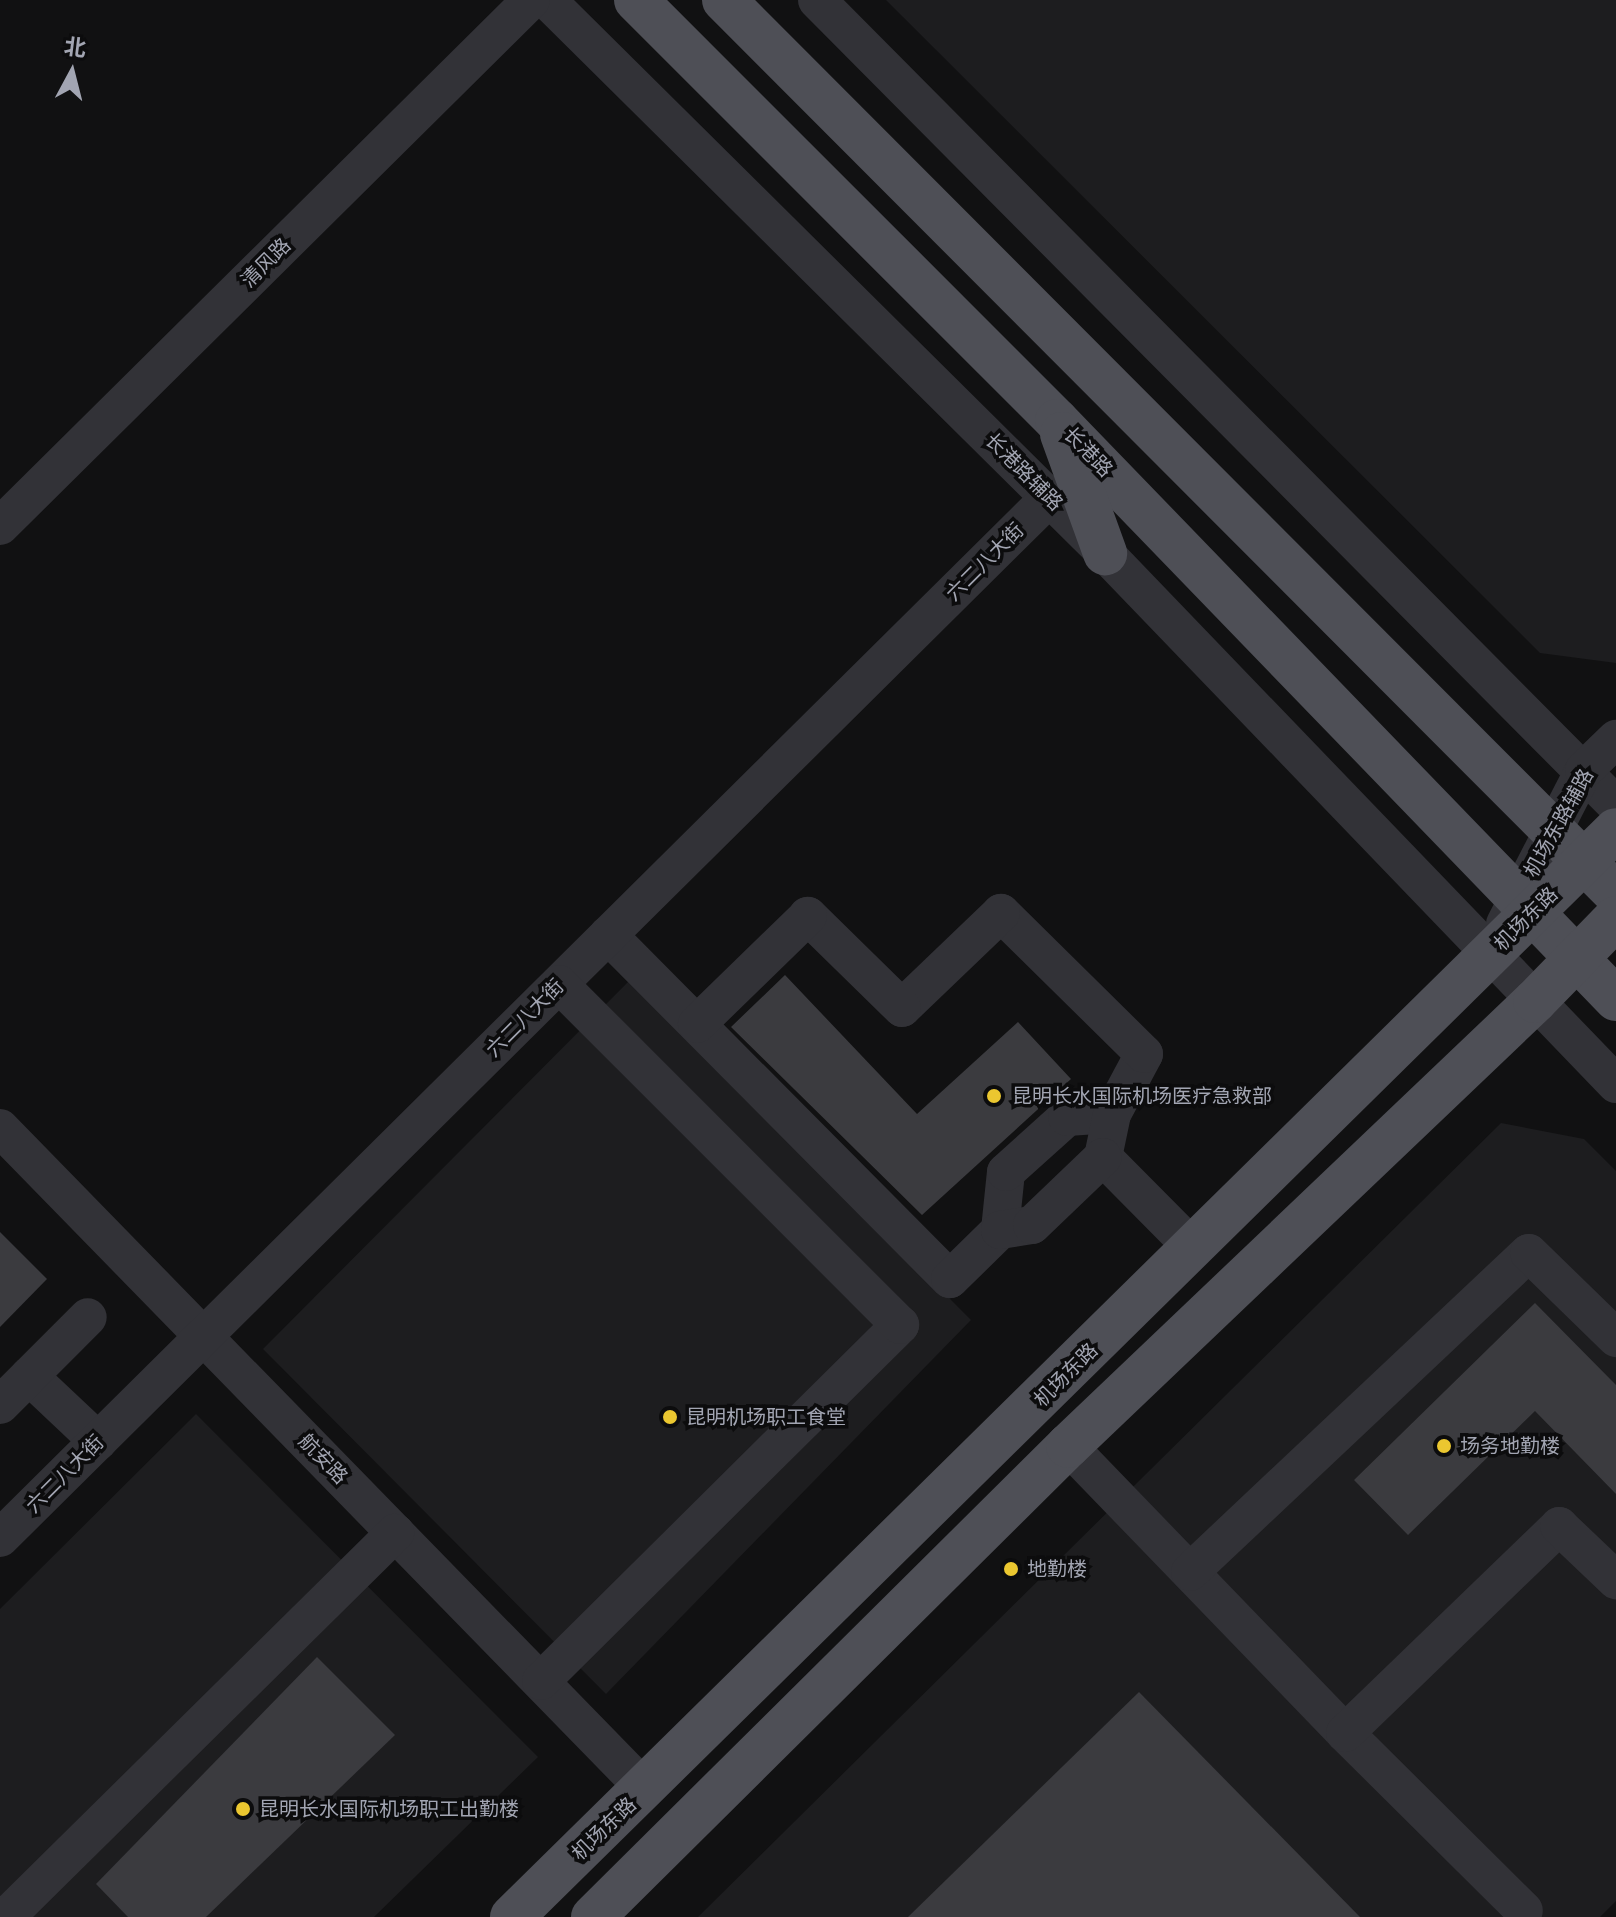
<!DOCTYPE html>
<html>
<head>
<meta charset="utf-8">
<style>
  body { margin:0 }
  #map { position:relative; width:1616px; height:1917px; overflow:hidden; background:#111112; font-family:"Roboto Condensed","Noto Sans SC",sans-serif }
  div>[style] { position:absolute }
  .built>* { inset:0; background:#1d1d1f }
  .building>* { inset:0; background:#3b3b3f }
  .minor>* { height:38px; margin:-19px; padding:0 19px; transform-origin:19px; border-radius:19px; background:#323237 }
  .major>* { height:44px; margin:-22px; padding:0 22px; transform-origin:22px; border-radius:22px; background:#4e4f56 }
  .dots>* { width:22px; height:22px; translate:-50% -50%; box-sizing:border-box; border:4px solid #0c0c0d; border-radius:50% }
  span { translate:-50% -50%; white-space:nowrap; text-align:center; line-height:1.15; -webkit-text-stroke:7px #0c0c0d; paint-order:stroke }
  .street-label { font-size:20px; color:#a2a5b2 }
  .poi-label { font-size:20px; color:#a2a5b2 }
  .left { translate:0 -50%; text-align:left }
  .north { position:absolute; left:32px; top:32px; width:80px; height:80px; -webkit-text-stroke:6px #0c0c0d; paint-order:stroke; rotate:7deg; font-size:22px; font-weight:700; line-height:32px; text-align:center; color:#a2a5b2 }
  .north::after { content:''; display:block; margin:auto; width:28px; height:36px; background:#a2a5b2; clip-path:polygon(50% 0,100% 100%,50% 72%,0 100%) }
</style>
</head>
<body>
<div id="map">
  <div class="built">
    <div style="clip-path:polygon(886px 0,1616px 0,1616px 663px,1540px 653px)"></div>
    <div style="clip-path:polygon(631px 979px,971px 1320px,606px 1694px,263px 1349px)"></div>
    <div style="clip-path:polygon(1501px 1123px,1584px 1139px,1616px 1171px,1616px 1901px,1600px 1917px,698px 1917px)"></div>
    <div style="clip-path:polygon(196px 1414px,538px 1757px,374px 1917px,0 1917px,0 1609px)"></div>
  </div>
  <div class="building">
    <div style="clip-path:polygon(785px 975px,917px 1114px,1018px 1022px,1071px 1079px,922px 1215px,731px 1027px)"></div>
    <div style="clip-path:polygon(0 1232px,47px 1279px,0 1327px)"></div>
    <div style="clip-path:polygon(1535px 1303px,1616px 1385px,1616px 1494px,1535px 1411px,1408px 1535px,1354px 1480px)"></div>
    <div style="clip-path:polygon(317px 1657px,395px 1735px,206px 1917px,128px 1917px,96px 1884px)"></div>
    <div style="clip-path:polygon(1139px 1692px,1360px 1917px,908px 1917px)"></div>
  </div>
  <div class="minor">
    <div style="left:547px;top:0;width:786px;rotate:44.74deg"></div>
    <div style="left:1105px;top:553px;width:737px;rotate:46.1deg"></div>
    <div style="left:817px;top:0;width:1134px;rotate:45.21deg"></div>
    <div style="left:0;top:526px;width:747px;rotate:-44.73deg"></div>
    <div style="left:1505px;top:924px;width:173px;rotate:-62.8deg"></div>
    <div style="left:1584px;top:770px;width:45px;rotate:-44.1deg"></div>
    <div style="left:608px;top:935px;width:485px;rotate:45.2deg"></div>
    <div style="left:950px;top:1279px;width:70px;rotate:-44.4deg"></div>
    <div style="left:1000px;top:1230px;width:58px;rotate:-84.1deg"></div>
    <div style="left:1006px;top:1172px;width:82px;rotate:-42deg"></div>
    <div style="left:1067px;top:1117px;width:45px;rotate:-3.8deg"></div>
    <div style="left:1112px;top:1114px;width:68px;rotate:-61.9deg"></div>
    <div style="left:1144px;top:1054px;width:201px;rotate:-135.4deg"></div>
    <div style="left:1001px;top:913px;width:137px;rotate:136.2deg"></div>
    <div style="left:902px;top:1008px;width:132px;rotate:-135.6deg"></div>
    <div style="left:808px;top:916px;width:155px;rotate:135.8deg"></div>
    <div style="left:1112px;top:1114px;width:44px;rotate:101.8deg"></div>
    <div style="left:1103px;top:1157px;width:128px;rotate:45.3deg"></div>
    <div style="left:0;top:1128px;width:924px;rotate:45.7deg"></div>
    <div style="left:1000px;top:1230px;width:32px;rotate:-9deg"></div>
    <div style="left:1032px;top:1225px;width:98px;rotate:-43.8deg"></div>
    <div style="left:29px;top:1376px;width:95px;rotate:43.3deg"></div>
    <div style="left:0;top:1405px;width:124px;rotate:-45deg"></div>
    <div style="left:1068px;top:1446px;width:399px;rotate:46deg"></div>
    <div style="left:1345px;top:1733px;width:252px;rotate:44.8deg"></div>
    <div style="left:0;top:1538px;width:1477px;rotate:-44.75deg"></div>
    <div style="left:1190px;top:1572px;width:465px;rotate:-43.3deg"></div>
    <div style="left:1529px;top:1253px;width:122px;rotate:44.3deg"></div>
    <div style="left:541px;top:1681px;width:506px;rotate:-44.76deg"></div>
    <div style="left:900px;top:1325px;width:482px;rotate:-135deg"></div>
    <div style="left:1345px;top:1733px;width:298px;rotate:-44deg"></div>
    <div style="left:1559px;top:1526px;width:79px;rotate:43.5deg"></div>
    <div style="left:6px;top:1917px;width:547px;rotate:-44.63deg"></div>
  </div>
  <div class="major">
    <div style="left:636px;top:0;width:595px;rotate:45deg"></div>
    <div style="left:1057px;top:421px;width:804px;rotate:45.96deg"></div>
    <div style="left:724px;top:0;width:1263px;rotate:45.06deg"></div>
    <div style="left:1062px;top:434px;width:127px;rotate:70.1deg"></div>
    <div style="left:512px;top:1917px;width:1549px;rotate:-44.56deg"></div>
    <div style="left:593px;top:1917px;width:669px;rotate:-44.76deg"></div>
    <div style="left:1068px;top:1446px;width:645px;rotate:-43.62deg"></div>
    <div style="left:1535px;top:1001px;width:116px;rotate:-45.7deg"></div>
  </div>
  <div class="dots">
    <div style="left:994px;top:1096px;background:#ebc730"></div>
    <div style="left:670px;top:1417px;background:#ebc730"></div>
    <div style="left:1444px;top:1446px;background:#ebc730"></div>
    <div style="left:1011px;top:1569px;background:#ebc730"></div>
    <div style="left:243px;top:1809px;background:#ebc730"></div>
  </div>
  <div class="street-label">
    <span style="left:266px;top:263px;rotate:-45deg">清风路</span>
    <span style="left:1088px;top:452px;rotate:46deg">长港路</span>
    <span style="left:1024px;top:472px;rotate:45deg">长港路辅路</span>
    <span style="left:985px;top:562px;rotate:-45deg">六二八大街</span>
    <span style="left:1559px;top:823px;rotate:-61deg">机场东路辅路</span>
    <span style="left:1526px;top:919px;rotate:-45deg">机场东路</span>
    <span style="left:525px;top:1018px;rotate:-45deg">六二八大街</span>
    <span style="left:1066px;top:1375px;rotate:-45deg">机场东路</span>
    <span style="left:323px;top:1459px;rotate:46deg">航安路</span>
    <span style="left:65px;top:1474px;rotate:-45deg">六二八大街</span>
    <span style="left:604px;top:1829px;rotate:-44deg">机场东路</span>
  </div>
  <div class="poi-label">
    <span class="left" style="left:1012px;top:1096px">昆明长水国际机场医疗急救部</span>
    <span class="left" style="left:686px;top:1417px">昆明机场职工食堂</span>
    <span class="left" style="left:1460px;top:1446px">场务地勤楼</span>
    <span class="left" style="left:1027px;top:1569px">地勤楼</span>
    <span class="left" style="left:259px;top:1809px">昆明长水国际机场职工出勤楼</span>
  </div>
  <div class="north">北</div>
</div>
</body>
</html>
